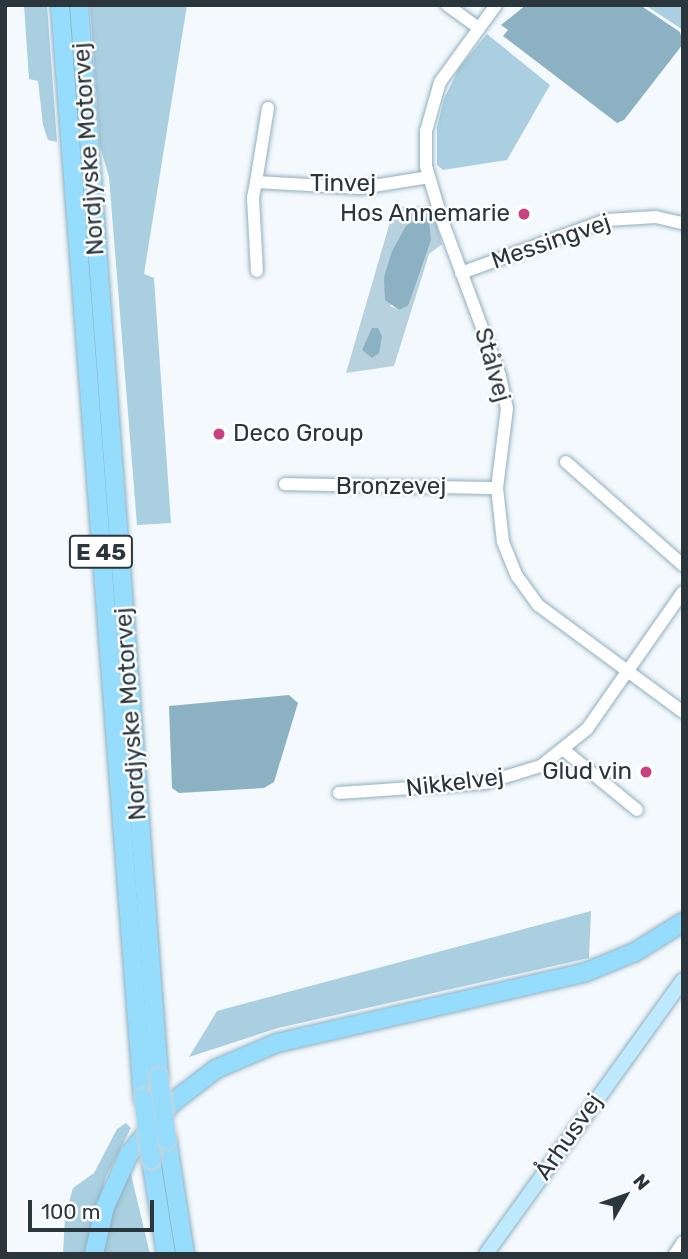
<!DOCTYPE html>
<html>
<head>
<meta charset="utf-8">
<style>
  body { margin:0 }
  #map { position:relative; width:688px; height:1259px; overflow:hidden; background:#f3f9fd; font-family:Rubik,sans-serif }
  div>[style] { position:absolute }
  .green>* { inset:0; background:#b8d1de }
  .forest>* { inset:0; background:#aacfe1 }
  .water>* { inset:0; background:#8cb1c2 }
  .roads { filter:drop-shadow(0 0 2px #90afbe) drop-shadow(0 0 2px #90afbe) }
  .minor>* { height:12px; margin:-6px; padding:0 6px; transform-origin:6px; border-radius:6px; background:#fff }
  .major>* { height:14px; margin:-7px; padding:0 7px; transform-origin:7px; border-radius:7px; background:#bfeafe }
  .highway>* { height:18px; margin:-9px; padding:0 9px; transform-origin:9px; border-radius:9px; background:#95dcfd }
  .bridges { filter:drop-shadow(0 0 2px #d0d3d4) drop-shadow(0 0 2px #d0d3d4) }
  .highway-bridge>* { height:18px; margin:-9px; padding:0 9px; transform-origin:9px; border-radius:9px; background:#95dcfd }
  .dots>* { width:19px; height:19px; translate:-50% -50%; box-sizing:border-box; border:4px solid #fff; border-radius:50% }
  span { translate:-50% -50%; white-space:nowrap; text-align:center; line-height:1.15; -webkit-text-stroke:5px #fff; paint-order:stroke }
  .shield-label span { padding:2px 5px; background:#fff; border:2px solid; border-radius:5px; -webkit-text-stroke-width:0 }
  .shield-label { font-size:23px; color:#2a363c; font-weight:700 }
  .street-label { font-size:24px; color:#2a363c }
  .poi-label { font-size:24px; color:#2a363c }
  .right { translate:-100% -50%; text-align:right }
  .left { translate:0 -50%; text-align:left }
  .frame { position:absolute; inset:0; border:7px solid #2a363c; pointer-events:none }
  .north { position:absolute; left:590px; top:1161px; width:70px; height:70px; -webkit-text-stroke:5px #fff; paint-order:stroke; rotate:50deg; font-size:19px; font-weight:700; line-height:28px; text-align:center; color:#2a363c }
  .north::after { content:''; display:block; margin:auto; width:24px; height:32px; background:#2a363c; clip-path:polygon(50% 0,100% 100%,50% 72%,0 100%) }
  .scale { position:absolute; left:28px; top:1200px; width:126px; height:32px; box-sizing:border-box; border:4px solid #2a363c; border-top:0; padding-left:9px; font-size:21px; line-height:24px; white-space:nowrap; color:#2a363c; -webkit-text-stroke:5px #fff; paint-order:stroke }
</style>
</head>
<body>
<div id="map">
  <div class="green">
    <div style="clip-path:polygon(evenodd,431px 205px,442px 244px,429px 254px,394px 366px,346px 373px,392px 215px,402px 207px,431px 205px,415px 281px,408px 306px,399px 310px,390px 306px,415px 281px)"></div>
  </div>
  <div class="forest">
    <div style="clip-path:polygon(24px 5px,47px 5px,57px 142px,48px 140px,43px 125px,38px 81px,29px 79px)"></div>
    <div style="clip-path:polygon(90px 5px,187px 5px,144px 274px,154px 278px,171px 523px,137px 525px,109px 177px,100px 146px)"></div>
    <div style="clip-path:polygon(645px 5px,683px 5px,683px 30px)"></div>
    <div style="clip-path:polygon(487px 34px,550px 85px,507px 160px,443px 170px,437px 165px,437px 127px,444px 99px,459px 68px)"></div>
    <div style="clip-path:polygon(591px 911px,589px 958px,278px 1028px,189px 1057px,217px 1011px)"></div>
    <div style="clip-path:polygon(126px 1123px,131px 1128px,106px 1177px,84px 1254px,63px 1254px,65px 1217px,73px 1188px,94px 1173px,117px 1129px)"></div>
    <div style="clip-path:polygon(130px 1170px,150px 1254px,103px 1254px,108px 1223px)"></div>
  </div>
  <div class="water">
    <div style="clip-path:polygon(526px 5px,640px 5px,680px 32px,683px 44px,624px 120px,617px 123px,503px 36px,508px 30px,501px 25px)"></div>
    <div style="clip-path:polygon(421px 215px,429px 220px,431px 240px,408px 306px,399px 310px,385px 300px,384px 277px,392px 251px,406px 226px)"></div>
    <div style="clip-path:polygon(372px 328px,378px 328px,382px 336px,379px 353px,372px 358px,362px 350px)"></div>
    <div style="clip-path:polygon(289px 695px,298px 703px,274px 782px,264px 788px,179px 793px,172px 788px,169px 706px)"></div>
  </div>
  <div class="roads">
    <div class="minor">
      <div style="left:447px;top:5px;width:37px;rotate:36deg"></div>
      <div style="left:496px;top:5px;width:95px;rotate:126deg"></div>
      <div style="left:440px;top:82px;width:51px;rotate:105.9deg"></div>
      <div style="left:426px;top:131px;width:35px;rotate:90deg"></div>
      <div style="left:426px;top:166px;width:56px;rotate:73.5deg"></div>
      <div style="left:442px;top:220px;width:166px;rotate:69.6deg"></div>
      <div style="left:500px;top:376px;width:33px;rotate:78deg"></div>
      <div style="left:507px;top:408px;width:81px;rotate:97.1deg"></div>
      <div style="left:497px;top:488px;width:54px;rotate:83.7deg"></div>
      <div style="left:503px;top:542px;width:37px;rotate:68deg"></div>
      <div style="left:517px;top:576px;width:36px;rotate:54deg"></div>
      <div style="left:538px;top:605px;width:180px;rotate:36.4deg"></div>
      <div style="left:268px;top:108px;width:75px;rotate:99.2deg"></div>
      <div style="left:256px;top:182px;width:105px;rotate:3.3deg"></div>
      <div style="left:361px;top:188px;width:69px;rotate:-9.2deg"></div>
      <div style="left:256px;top:182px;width:16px;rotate:101deg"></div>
      <div style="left:253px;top:198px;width:73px;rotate:86.9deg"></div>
      <div style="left:461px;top:273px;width:155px;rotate:-20deg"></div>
      <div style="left:607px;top:220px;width:49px;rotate:-3.5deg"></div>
      <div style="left:656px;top:217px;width:28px;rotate:13deg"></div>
      <div style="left:566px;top:462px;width:156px;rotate:41.4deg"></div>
      <div style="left:285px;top:484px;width:212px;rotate:1.1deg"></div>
      <div style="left:565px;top:751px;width:93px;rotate:39.3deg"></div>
      <div style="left:339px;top:793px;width:146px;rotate:-3.9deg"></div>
      <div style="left:485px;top:783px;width:59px;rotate:-16.9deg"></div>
      <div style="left:541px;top:766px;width:59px;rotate:-38.8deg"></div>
      <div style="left:587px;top:729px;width:167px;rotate:-55deg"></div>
      <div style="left:675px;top:1254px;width:14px;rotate:-56deg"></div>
    </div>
    <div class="major">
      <div style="left:486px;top:1254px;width:337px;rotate:-54.3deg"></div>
    </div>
    <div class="highway">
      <div style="left:60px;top:5px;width:1096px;rotate:85.66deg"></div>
      <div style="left:79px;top:5px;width:1075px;rotate:85.73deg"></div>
      <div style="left:167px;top:1139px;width:116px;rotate:81.1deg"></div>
      <div style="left:151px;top:1159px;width:96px;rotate:81deg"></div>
      <div style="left:94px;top:1254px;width:48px;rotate:-76.8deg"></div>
      <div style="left:105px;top:1207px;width:58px;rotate:-65.6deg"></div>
      <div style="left:129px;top:1154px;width:68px;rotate:-49.8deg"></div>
      <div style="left:173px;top:1102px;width:54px;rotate:-37.5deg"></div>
      <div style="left:216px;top:1069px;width:66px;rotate:-23.1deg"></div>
      <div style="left:277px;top:1043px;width:317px;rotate:-12.9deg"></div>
      <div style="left:586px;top:972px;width:53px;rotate:-22.2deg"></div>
      <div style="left:635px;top:952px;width:57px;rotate:-32deg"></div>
    </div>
  </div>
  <div class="bridges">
    <div class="highway-bridge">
      <div style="left:159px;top:1077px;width:63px;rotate:82.6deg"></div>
      <div style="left:143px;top:1098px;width:62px;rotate:82.5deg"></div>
    </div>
  </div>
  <div class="dots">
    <div style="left:524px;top:214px;background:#c94180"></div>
    <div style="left:219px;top:434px;background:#c94180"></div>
    <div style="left:646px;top:772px;background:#c94180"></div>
  </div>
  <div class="shield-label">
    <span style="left:101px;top:552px">E 45</span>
  </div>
  <div class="street-label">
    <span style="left:89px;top:149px;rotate:-94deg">Nordjyske Motorvej</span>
    <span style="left:343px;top:184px">Tinvej</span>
    <span style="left:551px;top:242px;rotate:-19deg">Messingvej</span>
    <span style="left:492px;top:365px;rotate:74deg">Stålvej</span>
    <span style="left:391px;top:487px">Bronzevej</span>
    <span style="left:131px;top:714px;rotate:-94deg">Nordjyske Motorvej</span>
    <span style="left:455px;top:783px;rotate:-7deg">Nikkelvej</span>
    <span style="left:569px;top:1137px;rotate:-55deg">Århusvej</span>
  </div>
  <div class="poi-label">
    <span class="right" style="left:510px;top:214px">Hos Annemarie</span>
    <span class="left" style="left:233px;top:434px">Deco Group</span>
    <span class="right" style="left:632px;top:772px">Glud vin</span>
  </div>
  <div class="frame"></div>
  <div class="north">N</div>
  <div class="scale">100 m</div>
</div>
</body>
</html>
